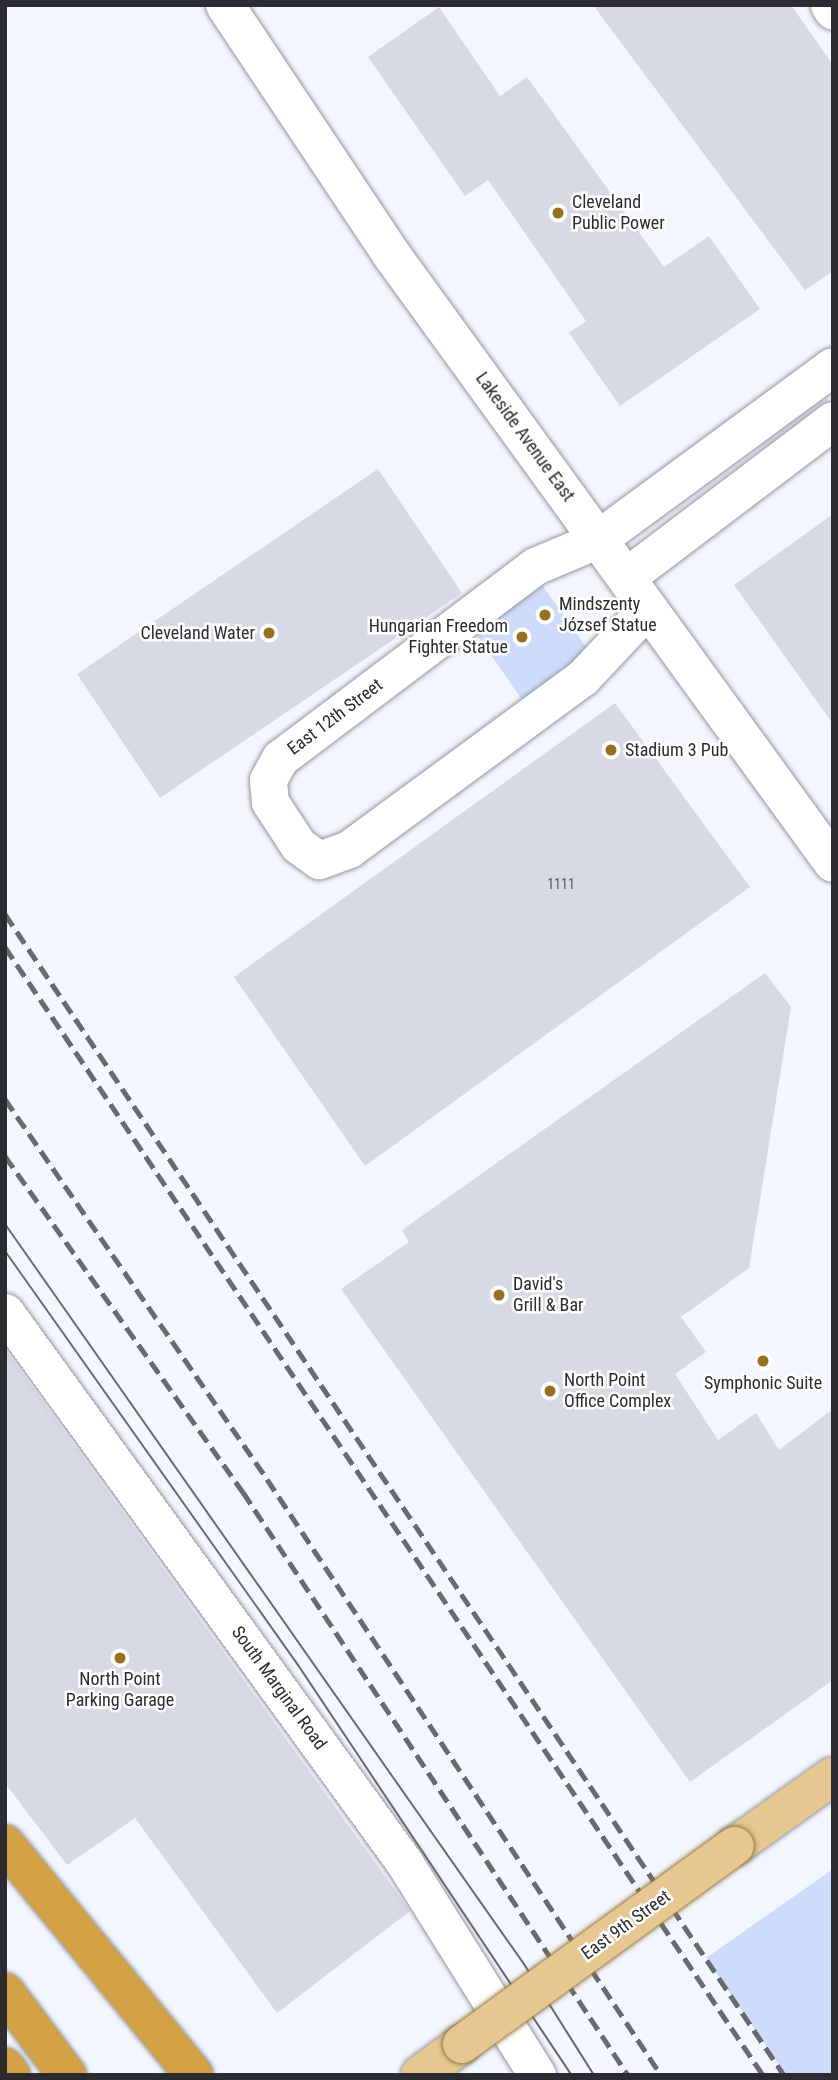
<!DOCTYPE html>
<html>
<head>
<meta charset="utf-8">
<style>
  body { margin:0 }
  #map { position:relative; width:838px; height:2080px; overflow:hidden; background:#f2f6fe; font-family:"Roboto Condensed",sans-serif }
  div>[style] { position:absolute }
  .green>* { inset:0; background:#cedcfc }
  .building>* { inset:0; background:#d7dae3 }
  .roads { filter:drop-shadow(0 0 2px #9598a0) drop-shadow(0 0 2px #9598a0) }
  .street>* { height:37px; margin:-18.5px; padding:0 18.5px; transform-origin:18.5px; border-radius:18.5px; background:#fff }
  .secondary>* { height:38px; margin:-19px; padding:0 19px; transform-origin:19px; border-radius:19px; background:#fff }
  .primary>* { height:38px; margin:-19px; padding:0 19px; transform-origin:19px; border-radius:19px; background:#e5c78f }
  .highway>* { height:38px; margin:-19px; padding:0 19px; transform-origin:19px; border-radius:19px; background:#d3a245 }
  .tram>* { height:2px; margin:-1px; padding:0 1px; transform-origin:1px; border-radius:1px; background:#686a6f }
  .rail>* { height:5px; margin-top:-2.5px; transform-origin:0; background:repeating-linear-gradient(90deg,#686a6f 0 14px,transparent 0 21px) }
  .bridges { filter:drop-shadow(0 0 2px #98793e) drop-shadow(0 0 2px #98793e) }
  .primary-bridge>* { height:38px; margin:-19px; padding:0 19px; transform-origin:19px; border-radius:19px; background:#e5c78f }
  .dots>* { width:19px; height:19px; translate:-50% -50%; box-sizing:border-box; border:4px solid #fff; border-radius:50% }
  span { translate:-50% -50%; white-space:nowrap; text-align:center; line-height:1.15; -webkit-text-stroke:5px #fff; paint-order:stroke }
  .number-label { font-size:14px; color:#56585d }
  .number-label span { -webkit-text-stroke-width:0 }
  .poi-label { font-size:18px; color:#2b2c30 }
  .left { translate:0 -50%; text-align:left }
  .right { translate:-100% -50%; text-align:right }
  .street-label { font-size:18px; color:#2b2c30 }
  .frame { position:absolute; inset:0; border:7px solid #2b2c30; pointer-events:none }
</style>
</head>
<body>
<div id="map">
  <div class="green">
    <div style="clip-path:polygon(540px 582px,593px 657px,525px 704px,473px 629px)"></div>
    <div style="clip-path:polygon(833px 1869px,833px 2075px,786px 2075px,706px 1958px)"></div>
  </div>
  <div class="building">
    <div style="clip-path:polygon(593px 5px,791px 5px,833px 65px,833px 271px,805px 290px)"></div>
    <div style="clip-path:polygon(439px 7px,500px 96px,527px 77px,664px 267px,709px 236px,760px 309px,620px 406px,569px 333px,586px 321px,488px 180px,465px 196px,368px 57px)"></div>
    <div style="clip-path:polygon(378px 469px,462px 593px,160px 798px,77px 674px)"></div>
    <div style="clip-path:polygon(833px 514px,833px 724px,734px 585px)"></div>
    <div style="clip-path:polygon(615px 703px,750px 887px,365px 1166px,234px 977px)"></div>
    <div style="clip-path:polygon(765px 973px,791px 1007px,749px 1268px,681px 1317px,706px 1352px,675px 1374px,718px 1440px,756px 1413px,779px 1450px,833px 1409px,833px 1680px,690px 1782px,341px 1289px,409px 1242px,402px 1230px)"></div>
    <div style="clip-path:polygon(5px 1349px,410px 1911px,277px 2013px,135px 1818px,67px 1865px,5px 1783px)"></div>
  </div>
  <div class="roads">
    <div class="street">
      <div style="left:829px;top:5px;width:7px;rotate:56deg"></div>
      <div style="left:599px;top:539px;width:69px;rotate:157.1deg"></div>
      <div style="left:535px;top:566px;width:319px;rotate:143deg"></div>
      <div style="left:280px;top:758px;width:25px;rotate:119deg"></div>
      <div style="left:268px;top:780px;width:22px;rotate:85deg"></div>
      <div style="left:270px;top:802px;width:51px;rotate:56.9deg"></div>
      <div style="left:298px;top:845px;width:26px;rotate:36deg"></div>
      <div style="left:319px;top:860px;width:32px;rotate:-20deg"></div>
      <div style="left:349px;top:849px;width:289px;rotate:-36.3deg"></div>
      <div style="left:582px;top:678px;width:96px;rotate:-46.7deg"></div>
      <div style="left:5px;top:1312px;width:679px;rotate:54.04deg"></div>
      <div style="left:404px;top:1862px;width:251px;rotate:58deg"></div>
    </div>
    <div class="secondary">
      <div style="left:225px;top:5px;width:299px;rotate:56.3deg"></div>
      <div style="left:391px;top:254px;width:752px;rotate:54.03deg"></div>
      <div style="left:599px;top:539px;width:290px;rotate:-36.3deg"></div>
      <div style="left:627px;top:577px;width:258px;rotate:-37.1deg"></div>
    </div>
    <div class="primary">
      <div style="left:735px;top:1846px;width:120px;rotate:-35.5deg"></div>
      <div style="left:420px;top:2075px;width:52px;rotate:-36.4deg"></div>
    </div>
    <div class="highway">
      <div style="left:5px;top:1844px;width:298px;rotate:50.7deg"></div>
      <div style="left:5px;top:1992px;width:104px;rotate:53.2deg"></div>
      <div style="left:5px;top:2067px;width:10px;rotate:53deg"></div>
    </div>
  </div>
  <div class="tram">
    <div style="left:5px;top:1224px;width:904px;rotate:54.96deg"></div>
    <div style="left:524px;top:1964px;width:131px;rotate:57.8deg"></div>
    <div style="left:5px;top:1251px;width:507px;rotate:54.71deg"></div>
    <div style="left:298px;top:1665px;width:493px;rotate:56.3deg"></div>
  </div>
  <div class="rail">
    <div style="left:5px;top:914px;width:1398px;rotate:56.14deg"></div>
    <div style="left:5px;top:947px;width:1359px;rotate:56.1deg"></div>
    <div style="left:5px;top:1099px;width:462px;rotate:55.4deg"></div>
    <div style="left:267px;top:1479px;width:714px;rotate:56.53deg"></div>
    <div style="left:5px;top:1156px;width:412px;rotate:54.7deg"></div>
    <div style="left:243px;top:1492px;width:699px;rotate:56.56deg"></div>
  </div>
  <div class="bridges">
    <div class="primary-bridge">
      <div style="left:462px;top:2044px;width:337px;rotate:-36deg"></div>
    </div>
  </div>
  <div class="dots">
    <div style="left:558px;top:213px;background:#98701c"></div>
    <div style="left:545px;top:615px;background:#98701c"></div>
    <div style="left:269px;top:633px;background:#98701c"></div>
    <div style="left:522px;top:637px;background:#98701c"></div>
    <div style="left:611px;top:750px;background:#98701c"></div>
    <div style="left:499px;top:1295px;background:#98701c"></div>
    <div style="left:763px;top:1361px;background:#98701c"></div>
    <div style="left:550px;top:1391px;background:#98701c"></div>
    <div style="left:120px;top:1658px;background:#98701c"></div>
  </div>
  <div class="number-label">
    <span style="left:561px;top:884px">1111</span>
  </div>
  <div class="poi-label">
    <span class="left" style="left:572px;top:213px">Cleveland<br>Public Power</span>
    <span class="left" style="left:559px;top:615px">Mindszenty<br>József Statue</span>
    <span class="right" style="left:508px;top:637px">Hungarian Freedom<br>Fighter Statue</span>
    <span class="right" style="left:255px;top:633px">Cleveland Water</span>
    <span class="left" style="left:625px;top:750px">Stadium 3 Pub</span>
    <span class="left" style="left:513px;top:1295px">David's<br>Grill &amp; Bar</span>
    <span class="left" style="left:564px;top:1391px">North Point<br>Office Complex</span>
    <span style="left:763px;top:1383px">Symphonic Suite</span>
    <span style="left:120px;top:1690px">North Point<br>Parking Garage</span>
  </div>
  <div class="street-label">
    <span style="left:525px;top:437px;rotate:54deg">Lakeside Avenue East</span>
    <span style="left:335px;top:717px;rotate:-37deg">East 12th Street</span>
    <span style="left:279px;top:1688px;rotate:54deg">South Marginal Road</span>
    <span style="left:626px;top:1925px;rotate:-36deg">East 9th Street</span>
  </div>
  <div class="frame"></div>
</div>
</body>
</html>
